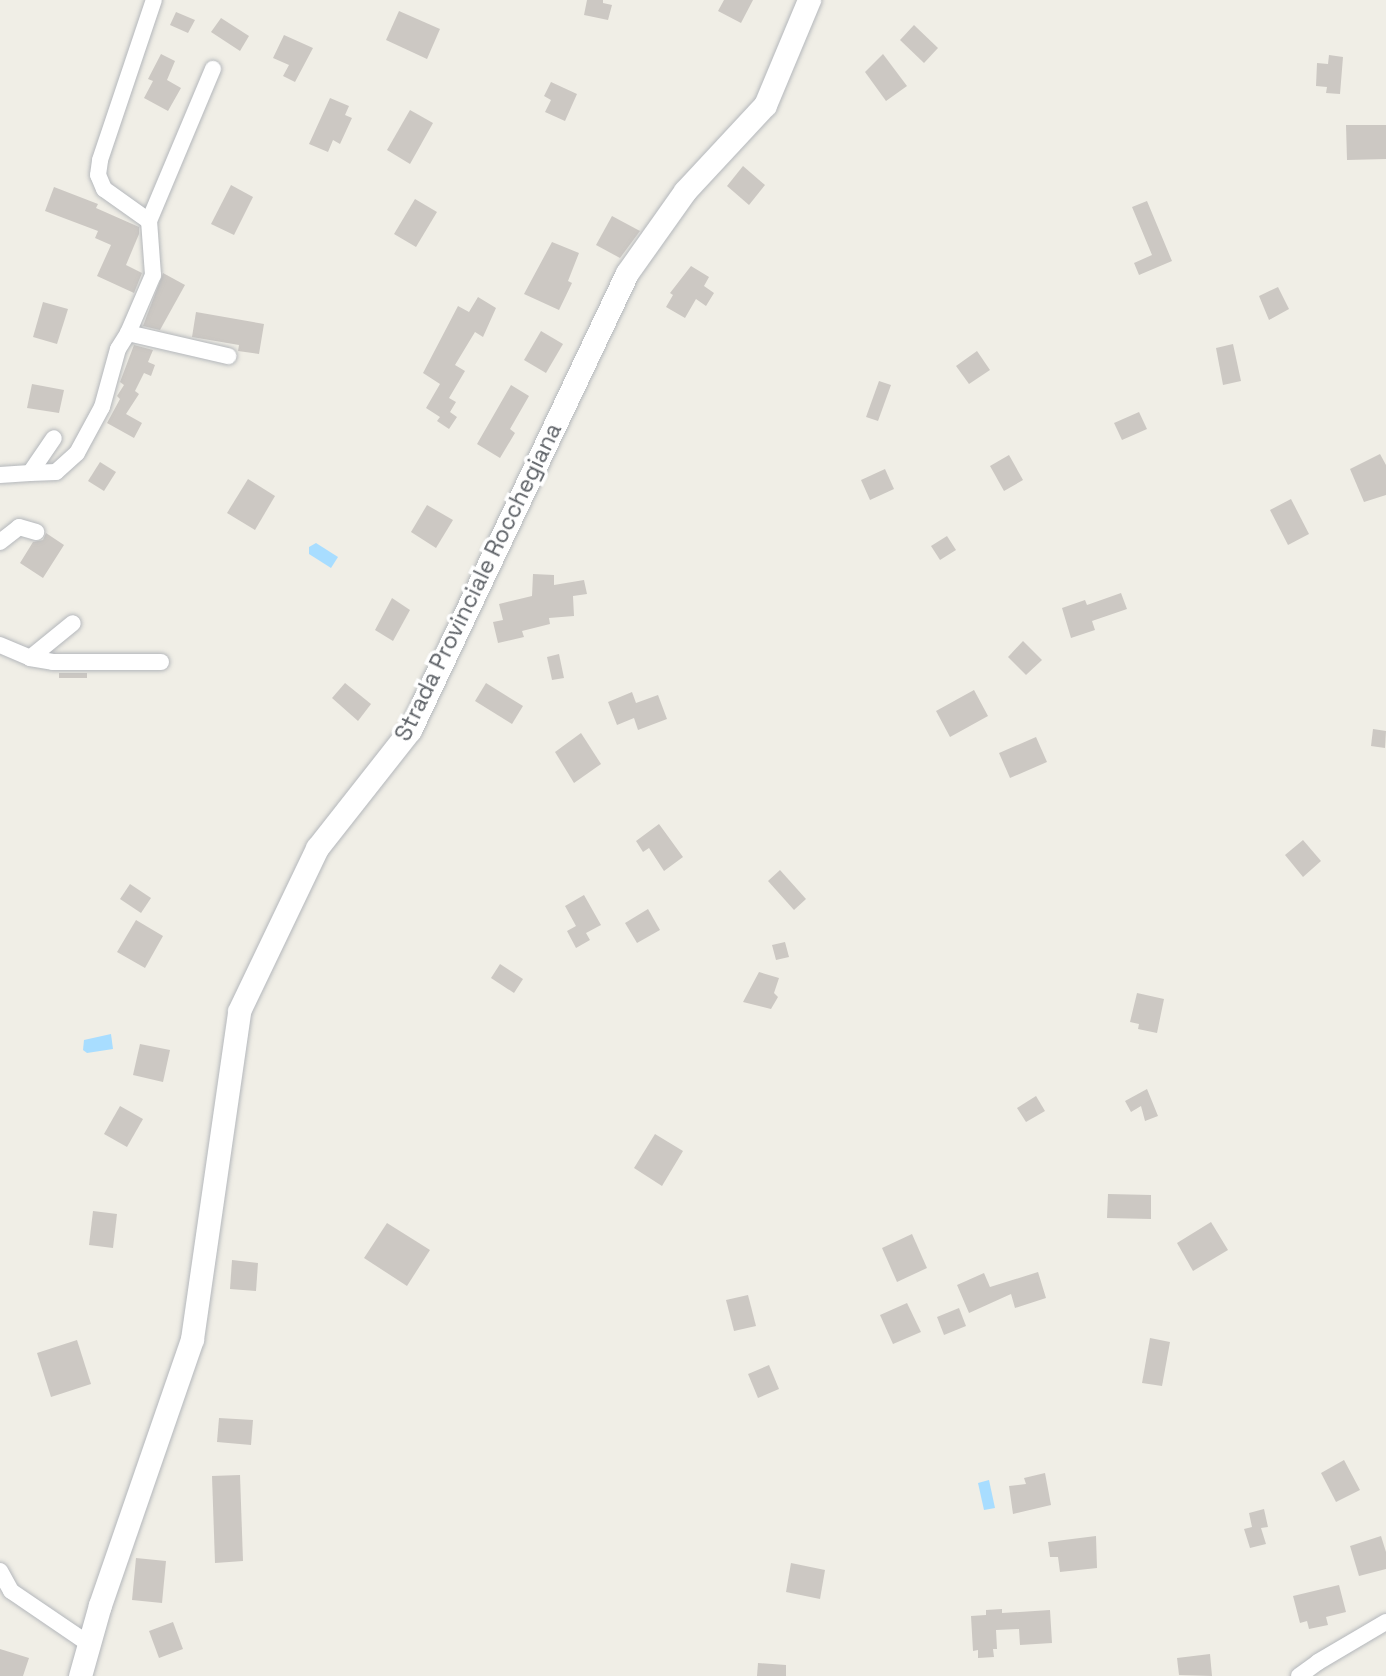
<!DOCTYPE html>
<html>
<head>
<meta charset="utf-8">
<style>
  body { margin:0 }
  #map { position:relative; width:1386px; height:1676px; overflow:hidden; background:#f0eee6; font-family:"Space Grotesk",sans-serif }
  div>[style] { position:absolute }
  .water>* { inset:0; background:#a8ddff }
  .building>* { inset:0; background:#ccc8c3 }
  .roads { filter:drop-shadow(0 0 2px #b4b7bb) drop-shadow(0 0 2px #b4b7bb) }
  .street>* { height:16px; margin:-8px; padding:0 8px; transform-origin:8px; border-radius:8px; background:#fff }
  .secondary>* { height:23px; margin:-11.5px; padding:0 11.5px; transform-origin:11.5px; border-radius:11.5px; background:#fff }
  span { translate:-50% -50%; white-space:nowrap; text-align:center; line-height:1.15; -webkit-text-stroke:7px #fff; paint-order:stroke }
  .street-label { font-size:23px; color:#5e6267 }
</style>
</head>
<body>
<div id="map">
  <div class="water">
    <div style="clip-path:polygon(316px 543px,338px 557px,331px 568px,309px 554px,309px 547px)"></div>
    <div style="clip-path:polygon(111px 1034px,113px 1049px,87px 1053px,83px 1050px,84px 1040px)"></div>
    <div style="clip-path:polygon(989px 1480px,995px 1508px,984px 1510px,978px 1483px)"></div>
  </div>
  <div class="building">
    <div style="clip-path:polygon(587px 0,603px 0,603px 3px,612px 5px,608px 20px,584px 15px)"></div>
    <div style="clip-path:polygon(724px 0,753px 0,741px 23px,718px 11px)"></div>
    <div style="clip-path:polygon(399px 11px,440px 29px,427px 59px,386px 40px)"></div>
    <div style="clip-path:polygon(176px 12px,195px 20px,188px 33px,170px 25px)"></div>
    <div style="clip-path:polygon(221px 18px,249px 36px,240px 51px,211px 32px)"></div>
    <div style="clip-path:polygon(914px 25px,938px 48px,924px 63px,900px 40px)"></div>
    <div style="clip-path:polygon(284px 35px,313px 48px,295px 82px,283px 76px,289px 65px,273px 58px)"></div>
    <div style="clip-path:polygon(161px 54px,175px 61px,167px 80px,181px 88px,168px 111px,144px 98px,153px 81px,148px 79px)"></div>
    <div style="clip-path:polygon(883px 54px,907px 86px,886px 101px,865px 72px)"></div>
    <div style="clip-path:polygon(1329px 55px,1343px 57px,1340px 94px,1326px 93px,1327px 87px,1316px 86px,1317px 63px,1328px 64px)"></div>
    <div style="clip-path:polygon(551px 82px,577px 94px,565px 121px,545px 112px,551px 100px,544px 96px)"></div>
    <div style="clip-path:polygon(330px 98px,349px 106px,345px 115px,352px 118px,340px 144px,333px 140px,328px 152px,309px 144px)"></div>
    <div style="clip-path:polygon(410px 110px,433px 123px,410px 164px,387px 150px)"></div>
    <div style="clip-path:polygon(1346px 125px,1386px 125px,1386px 159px,1347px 160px)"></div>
    <div style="clip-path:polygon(743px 166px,765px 185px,749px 205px,727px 186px)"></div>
    <div style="clip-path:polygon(231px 185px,253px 197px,234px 235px,211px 224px)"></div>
    <div style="clip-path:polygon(54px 187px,98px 204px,96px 208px,139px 227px,139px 234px,126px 265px,142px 273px,134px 293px,97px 276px,111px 245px,95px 238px,98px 231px,45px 211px)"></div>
    <div style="clip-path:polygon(415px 199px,437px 212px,416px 247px,394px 234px)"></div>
    <div style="clip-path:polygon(1147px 201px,1172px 261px,1139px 275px,1134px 263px,1152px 255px,1132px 207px)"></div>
    <div style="clip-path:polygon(612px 216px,640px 231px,620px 258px,596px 245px)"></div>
    <div style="clip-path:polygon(552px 242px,579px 253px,568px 281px,572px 283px,559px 310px,524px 294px)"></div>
    <div style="clip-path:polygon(691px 266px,709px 277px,704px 286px,714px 293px,706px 306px,696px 299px,685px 318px,666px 307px,673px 295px,670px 293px)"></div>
    <div style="clip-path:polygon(163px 273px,185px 285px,160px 330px,143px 326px)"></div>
    <div style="clip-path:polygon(1278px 287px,1289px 309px,1269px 320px,1259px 296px)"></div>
    <div style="clip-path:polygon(478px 297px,496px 308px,483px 337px,475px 332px,455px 365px,465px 371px,449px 398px,456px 402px,450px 412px,457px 417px,449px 429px,437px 421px,440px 417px,426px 408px,440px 384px,423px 373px,458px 306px,469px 312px)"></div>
    <div style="clip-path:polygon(43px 302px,68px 309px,57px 344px,33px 337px)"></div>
    <div style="clip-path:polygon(196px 312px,264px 324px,259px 354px,238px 351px,239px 345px,192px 337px)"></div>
    <div style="clip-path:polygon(541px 331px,563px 344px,546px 373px,524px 360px)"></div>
    <div style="clip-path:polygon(1233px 344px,1241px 381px,1223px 385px,1216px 348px)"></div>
    <div style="clip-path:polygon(134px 345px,153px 350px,148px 362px,155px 365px,151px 376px,144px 373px,135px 391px,139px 394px,126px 414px,142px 423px,134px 438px,107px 423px,120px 399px,117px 396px,124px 385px,120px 382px)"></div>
    <div style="clip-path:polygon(977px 351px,990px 370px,969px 384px,956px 366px)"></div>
    <div style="clip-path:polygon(879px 381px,891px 385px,878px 421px,866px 417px)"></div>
    <div style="clip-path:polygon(32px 384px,64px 390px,59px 413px,27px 408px)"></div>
    <div style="clip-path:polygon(511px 385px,529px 396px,510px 429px,515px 433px,500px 458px,477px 444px)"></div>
    <div style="clip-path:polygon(1139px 412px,1147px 429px,1122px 440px,1114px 423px)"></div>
    <div style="clip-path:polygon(1380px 454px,1386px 465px,1386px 495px,1364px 502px,1350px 469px)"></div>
    <div style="clip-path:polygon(1009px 455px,1023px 480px,1004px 491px,990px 466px)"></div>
    <div style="clip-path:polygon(100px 462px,116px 472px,104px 491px,88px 481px)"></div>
    <div style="clip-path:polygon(885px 469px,894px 489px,870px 500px,861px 480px)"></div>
    <div style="clip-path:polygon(248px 479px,275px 496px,255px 530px,227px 513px)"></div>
    <div style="clip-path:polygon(1291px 499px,1309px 534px,1288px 545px,1270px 510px)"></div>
    <div style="clip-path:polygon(427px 505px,453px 520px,436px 548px,411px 532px)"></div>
    <div style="clip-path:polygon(46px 533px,64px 545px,43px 578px,20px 563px,33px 542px,43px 540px)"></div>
    <div style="clip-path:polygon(947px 536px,956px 550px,940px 560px,931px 546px)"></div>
    <div style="clip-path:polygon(533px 574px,554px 575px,554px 585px,584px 580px,587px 594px,573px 596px,574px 616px,549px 618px,550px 624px,522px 631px,524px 637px,498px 643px,493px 622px,503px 620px,499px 604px,532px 596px)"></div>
    <div style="clip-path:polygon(1121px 593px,1127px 609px,1092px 621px,1095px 630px,1071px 638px,1062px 608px,1085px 600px,1087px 605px)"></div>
    <div style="clip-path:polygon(392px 598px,410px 610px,393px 641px,375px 630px)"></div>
    <div style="clip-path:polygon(1023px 641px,1042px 660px,1026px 675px,1008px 657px)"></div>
    <div style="clip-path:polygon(559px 654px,564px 678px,552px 680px,547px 657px)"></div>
    <div style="clip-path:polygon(59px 673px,87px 673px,87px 678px,59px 678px)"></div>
    <div style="clip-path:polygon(345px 683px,371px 704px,358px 721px,332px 698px)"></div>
    <div style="clip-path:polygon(486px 683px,523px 706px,512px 724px,475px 701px)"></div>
    <div style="clip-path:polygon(974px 690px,988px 716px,950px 737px,936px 711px)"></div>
    <div style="clip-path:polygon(632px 692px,636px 703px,658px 695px,667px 719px,638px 730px,634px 718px,617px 725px,608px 702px)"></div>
    <div style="clip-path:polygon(1373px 729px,1386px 731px,1385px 748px,1371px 746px)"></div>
    <div style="clip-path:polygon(581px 733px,601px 764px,574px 783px,555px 752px)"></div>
    <div style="clip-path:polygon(1036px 737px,1047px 762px,1010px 778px,999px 753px)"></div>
    <div style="clip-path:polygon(659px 824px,683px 857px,664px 871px,649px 848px,643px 852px,636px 841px)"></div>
    <div style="clip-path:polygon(1303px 840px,1321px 861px,1303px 877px,1285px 855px)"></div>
    <div style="clip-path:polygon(780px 870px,806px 899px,794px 910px,768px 881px)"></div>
    <div style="clip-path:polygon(130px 884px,151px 898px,141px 913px,120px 899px)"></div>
    <div style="clip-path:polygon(584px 895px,601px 925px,586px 933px,590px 940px,576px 948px,567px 931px,576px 926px,565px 906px)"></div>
    <div style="clip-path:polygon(648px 909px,660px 930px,637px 943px,625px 923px)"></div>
    <div style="clip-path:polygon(136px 920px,163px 936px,145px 968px,117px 952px)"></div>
    <div style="clip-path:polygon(785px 942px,789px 957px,776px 960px,772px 945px)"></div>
    <div style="clip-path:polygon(500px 964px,523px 979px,514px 993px,491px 978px)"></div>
    <div style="clip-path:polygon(759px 972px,779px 978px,774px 993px,778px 997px,771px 1009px,743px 1002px)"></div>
    <div style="clip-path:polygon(1137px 993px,1164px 999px,1157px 1033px,1138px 1029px,1139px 1024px,1130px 1022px)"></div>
    <div style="clip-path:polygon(140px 1044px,170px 1050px,163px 1082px,133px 1075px)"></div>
    <div style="clip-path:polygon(1147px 1089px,1158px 1116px,1145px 1121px,1141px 1106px,1131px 1112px,1125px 1101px)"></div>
    <div style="clip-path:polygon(1036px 1096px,1045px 1111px,1026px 1122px,1017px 1108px)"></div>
    <div style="clip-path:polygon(120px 1106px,143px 1119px,127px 1147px,104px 1134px)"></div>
    <div style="clip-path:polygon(655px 1134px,683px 1151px,662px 1186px,634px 1168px)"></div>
    <div style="clip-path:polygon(1108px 1194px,1151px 1195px,1151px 1219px,1107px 1218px)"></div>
    <div style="clip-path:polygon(93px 1211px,117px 1214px,113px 1248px,89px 1245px)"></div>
    <div style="clip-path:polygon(1211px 1222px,1228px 1250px,1193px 1271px,1177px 1243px)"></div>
    <div style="clip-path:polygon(387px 1223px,430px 1250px,407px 1286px,364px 1258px)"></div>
    <div style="clip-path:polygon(912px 1234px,927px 1268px,897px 1282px,882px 1248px)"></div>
    <div style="clip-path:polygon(232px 1260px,258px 1263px,256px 1291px,230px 1289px)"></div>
    <div style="clip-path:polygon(1038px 1272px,1046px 1298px,1015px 1308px,1011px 1294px,969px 1313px,957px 1285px,984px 1273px,990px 1287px)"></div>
    <div style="clip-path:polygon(748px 1295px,756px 1326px,734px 1331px,726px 1300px)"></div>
    <div style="clip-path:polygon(907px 1303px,921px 1332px,893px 1344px,880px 1315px)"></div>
    <div style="clip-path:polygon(959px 1308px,966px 1326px,944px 1335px,937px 1317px)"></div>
    <div style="clip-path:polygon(1150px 1338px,1170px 1342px,1162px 1386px,1142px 1383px)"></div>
    <div style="clip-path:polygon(77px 1340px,91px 1384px,51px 1397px,37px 1353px)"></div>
    <div style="clip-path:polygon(769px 1365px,779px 1389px,758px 1398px,748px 1374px)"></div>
    <div style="clip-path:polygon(219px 1418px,253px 1420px,251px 1445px,217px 1442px)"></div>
    <div style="clip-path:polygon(1344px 1460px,1360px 1490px,1336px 1502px,1321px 1473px)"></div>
    <div style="clip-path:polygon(1045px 1473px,1051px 1505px,1013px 1514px,1009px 1486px,1026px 1484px,1024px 1478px)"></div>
    <div style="clip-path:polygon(240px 1475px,243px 1561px,215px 1563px,212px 1476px)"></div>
    <div style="clip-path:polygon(1264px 1509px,1268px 1527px,1261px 1528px,1266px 1544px,1250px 1548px,1244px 1529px,1252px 1527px,1249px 1513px)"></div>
    <div style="clip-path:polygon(1096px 1536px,1097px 1568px,1060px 1572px,1058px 1557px,1050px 1557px,1048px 1542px)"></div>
    <div style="clip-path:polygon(1381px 1536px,1386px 1552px,1386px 1569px,1359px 1576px,1350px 1546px)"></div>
    <div style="clip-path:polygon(136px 1558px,166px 1561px,162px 1603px,132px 1600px)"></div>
    <div style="clip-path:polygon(791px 1563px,825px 1570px,820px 1599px,786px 1592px)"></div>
    <div style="clip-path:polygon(1339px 1585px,1346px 1612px,1326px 1617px,1328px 1625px,1309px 1629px,1307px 1621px,1300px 1623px,1293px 1596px)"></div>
    <div style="clip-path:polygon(1002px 1609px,1002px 1613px,1050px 1610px,1052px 1643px,1020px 1645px,1019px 1629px,996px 1630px,997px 1649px,993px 1649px,994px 1657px,978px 1658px,978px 1650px,973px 1651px,971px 1616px,986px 1615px,986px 1610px)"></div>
    <div style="clip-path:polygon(173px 1622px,183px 1649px,159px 1658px,149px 1631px)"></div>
    <div style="clip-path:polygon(0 1649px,29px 1658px,23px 1676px,0 1676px)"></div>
    <div style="clip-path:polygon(1210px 1654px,1212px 1676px,1179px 1675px,1177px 1658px)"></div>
    <div style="clip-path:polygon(758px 1663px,786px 1665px,786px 1676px,757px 1676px)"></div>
  </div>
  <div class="roads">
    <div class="street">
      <div style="left:149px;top:221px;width:165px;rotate:-67.2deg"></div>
      <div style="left:128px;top:333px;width:63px;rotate:-66.7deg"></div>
      <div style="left:153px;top:275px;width:54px;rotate:-94.2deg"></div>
      <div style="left:149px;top:221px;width:55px;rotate:-144.6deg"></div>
      <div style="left:104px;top:189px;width:15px;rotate:-113deg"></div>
      <div style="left:98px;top:175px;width:15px;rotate:-82deg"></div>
      <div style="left:100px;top:160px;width:169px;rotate:-71.4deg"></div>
      <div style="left:30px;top:473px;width:26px;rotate:-2deg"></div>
      <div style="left:56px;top:472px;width:28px;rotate:-42deg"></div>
      <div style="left:77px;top:453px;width:52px;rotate:-61.5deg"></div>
      <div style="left:102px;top:407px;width:60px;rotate:-74.6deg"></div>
      <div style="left:118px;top:349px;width:19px;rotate:-58deg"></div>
      <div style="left:128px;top:333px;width:103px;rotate:13deg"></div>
      <div style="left:0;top:475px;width:30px;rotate:-4deg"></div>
      <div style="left:30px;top:473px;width:42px;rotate:-55.6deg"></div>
      <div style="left:0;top:542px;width:24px;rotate:-38deg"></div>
      <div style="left:19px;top:527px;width:18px;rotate:16deg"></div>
      <div style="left:0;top:645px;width:33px;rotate:23deg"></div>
      <div style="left:30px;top:658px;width:55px;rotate:-39.1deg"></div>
      <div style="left:30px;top:658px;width:23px;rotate:10deg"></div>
      <div style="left:53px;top:662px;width:108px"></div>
      <div style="left:0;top:1571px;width:23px;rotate:61deg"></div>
      <div style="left:11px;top:1591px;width:94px;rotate:34.2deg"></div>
      <div style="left:1299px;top:1676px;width:24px;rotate:-36deg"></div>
      <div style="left:1318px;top:1662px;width:79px;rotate:-30.5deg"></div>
    </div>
    <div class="secondary">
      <div style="left:80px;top:1676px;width:74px;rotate:-74.3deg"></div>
      <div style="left:100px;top:1605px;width:281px;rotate:-70.9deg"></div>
      <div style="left:192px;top:1339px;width:331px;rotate:-81.8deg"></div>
      <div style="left:239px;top:1011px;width:181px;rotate:-64.4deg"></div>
      <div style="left:317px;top:848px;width:150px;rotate:-51.8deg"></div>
      <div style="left:410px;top:730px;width:506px;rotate:-64.6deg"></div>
      <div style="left:627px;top:273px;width:100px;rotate:-54.7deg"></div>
      <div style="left:685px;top:191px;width:117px;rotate:-47.1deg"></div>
      <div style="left:765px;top:105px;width:114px;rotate:-67.3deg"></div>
    </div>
  </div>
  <div class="street-label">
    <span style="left:478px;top:582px;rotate:-64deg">Strada Provinciale Rocchegiana</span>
  </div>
</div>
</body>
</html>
